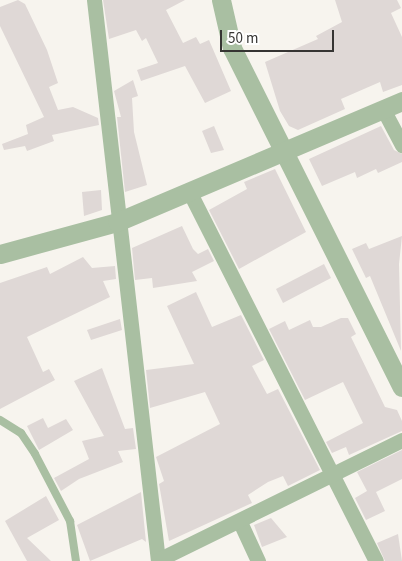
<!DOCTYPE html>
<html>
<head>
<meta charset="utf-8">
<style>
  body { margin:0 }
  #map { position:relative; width:402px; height:561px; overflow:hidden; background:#f7f4ee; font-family:"Source Sans 3",sans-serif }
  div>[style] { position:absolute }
  .building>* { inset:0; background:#dfd8d6 }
  .service>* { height:8px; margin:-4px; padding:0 4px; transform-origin:4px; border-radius:4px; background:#a9bfa2 }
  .minor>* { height:15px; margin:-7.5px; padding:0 7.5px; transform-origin:7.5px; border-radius:7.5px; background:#a9bfa2 }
  .tertiary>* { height:19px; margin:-9.5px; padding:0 9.5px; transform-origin:9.5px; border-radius:9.5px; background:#a9bfa2 }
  span { translate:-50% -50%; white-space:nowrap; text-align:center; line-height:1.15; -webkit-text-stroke:5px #fff; paint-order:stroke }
  .scale { position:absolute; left:220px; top:30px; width:114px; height:22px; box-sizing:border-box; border:2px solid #363533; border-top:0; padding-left:6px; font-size:15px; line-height:18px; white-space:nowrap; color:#363533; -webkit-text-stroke:4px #fff; paint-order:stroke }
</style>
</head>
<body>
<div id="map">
  <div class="building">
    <div style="clip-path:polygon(18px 0,25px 4px,47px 50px,58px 83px,49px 87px,58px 110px,73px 107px,98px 118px,99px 125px,52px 135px,54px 141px,27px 151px,25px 146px,4px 150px,2px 144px,28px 134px,26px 125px,44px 117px,0 26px,0 7px)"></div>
    <div style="clip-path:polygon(103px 0,185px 0,166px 10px,183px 43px,196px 37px,200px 44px,209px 40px,231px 91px,205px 103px,185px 66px,141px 81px,137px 70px,158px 63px,146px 38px,142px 41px,136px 30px,109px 39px)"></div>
    <div style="clip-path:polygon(335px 0,397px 0,401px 8px,391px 13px,402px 37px,402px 85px,383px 92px,380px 82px,341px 99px,345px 109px,298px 130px,289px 126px,280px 111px,265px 62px,318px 39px,316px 36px,342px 22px)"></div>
    <div style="clip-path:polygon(133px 80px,138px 96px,132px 98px,134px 132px,147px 185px,125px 192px,117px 117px,121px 117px,114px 91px)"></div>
    <div style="clip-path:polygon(214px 126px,224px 150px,211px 153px,202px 131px)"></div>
    <div style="clip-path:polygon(381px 126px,394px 150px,402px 154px,402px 162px,378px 173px,376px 169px,357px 178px,355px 172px,322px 186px,309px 159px)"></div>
    <div style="clip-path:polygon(275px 169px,306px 232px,239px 269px,209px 210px,247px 189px,244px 182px)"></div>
    <div style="clip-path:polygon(101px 190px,102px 210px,84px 216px,82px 192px)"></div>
    <div style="clip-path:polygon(182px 226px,193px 249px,198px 254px,208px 249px,214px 261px,192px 272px,197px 281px,153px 288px,152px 278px,135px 280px,132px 248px)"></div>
    <div style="clip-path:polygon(402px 236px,399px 264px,401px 351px,370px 276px,366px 278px,352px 249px,366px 243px,369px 249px)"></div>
    <div style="clip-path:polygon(83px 257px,92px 268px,115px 266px,116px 279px,103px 281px,110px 297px,27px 337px,43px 372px,49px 369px,55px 380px,0 409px,0 283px,47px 267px,50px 274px)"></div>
    <div style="clip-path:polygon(324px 264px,331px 278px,283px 303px,276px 289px)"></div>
    <div style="clip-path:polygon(196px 292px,212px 327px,241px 315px,264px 360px,252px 366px,267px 394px,278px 389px,320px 470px,288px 486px,283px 476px,268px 482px,248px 495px,252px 503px,169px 541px,159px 484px,164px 481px,156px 457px,220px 424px,205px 392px,150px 408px,146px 370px,194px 364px,167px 306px)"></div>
    <div style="clip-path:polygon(341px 318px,348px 318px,356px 334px,351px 337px,385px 407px,397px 410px,402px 421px,402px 431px,349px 455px,346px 447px,332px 453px,326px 442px,363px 423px,343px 382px,305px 400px,269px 329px,285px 321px,289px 330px,310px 320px,313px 327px,321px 327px)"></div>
    <div style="clip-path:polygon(120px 319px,122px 330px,91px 340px,87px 330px)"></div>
    <div style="clip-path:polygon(102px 368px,125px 429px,133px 428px,136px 449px,118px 451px,123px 462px,79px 479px,61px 491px,54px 478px,89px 459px,82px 441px,104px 436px,74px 381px)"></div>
    <div style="clip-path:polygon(43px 418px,48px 428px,66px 419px,73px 430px,39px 450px,27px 426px)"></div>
    <div style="clip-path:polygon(402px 450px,402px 479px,376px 492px,385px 511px,366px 520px,355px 498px,367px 491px,357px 472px)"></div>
    <div style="clip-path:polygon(141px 492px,146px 542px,142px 539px,90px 561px,77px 525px)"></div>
    <div style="clip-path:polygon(46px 496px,59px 520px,27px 538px,51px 561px,27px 561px,5px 521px)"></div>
    <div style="clip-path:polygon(271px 518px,287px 537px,262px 547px,254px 525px)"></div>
    <div style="clip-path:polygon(398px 534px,402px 561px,385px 561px,377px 543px)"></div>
  </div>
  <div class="service">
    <div style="left:0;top:420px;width:25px;rotate:32deg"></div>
    <div style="left:21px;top:433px;width:25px;rotate:56deg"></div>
    <div style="left:35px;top:454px;width:76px;rotate:62.4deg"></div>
    <div style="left:70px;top:521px;width:40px;rotate:81.5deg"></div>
  </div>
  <div class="minor">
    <div style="left:94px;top:0;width:565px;rotate:83.49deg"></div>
    <div style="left:383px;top:109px;width:41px;rotate:62.2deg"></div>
    <div style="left:190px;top:193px;width:412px;rotate:63.2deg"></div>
    <div style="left:240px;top:522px;width:43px;rotate:65.2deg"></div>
    <div style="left:158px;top:560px;width:272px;rotate:-26.2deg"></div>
  </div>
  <div class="tertiary">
    <div style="left:221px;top:0;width:49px;rotate:77.1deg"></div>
    <div style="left:232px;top:48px;width:379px;rotate:63.4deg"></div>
    <div style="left:0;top:254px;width:121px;rotate:-15.3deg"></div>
    <div style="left:117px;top:222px;width:310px;rotate:-23deg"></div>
  </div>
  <div class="scale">50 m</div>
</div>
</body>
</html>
